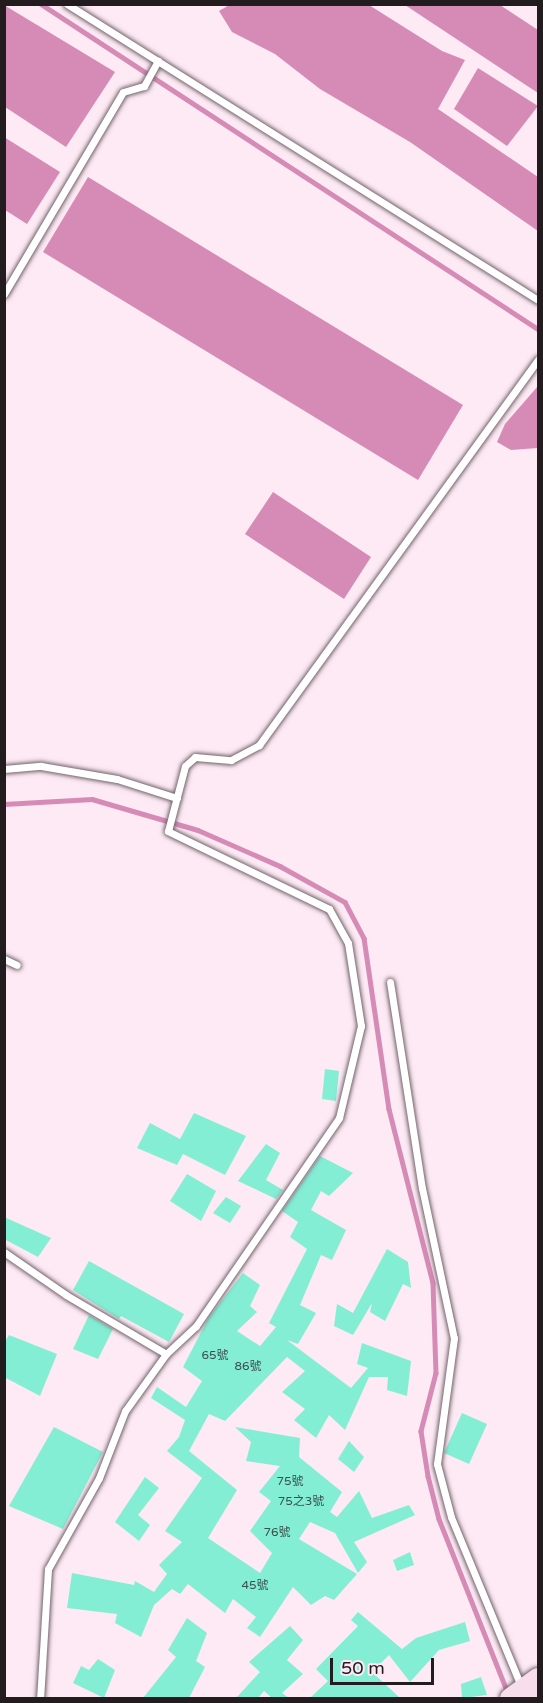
<!DOCTYPE html>
<html>
<head>
<meta charset="utf-8">
<style>
  body { margin:0 }
  #map { position:relative; width:543px; height:1703px; overflow:hidden; background:#fdeaf4; font-family:"Varela Round","Noto Sans TC",sans-serif }
  div>[style] { position:absolute }
  .water>* { inset:0; background:#d68bb6 }
  .stream>* { height:4.5px; margin:-2.25px; padding:0 2.25px; transform-origin:2.25px; border-radius:2.25px; background:#d68bb6 }
  .building>* { inset:0; background:#84eed5 }
  .roads { filter:drop-shadow(0 0 2px #74636c) drop-shadow(0 0 2px #74636c) }
  .service>* { height:7px; margin:-3.5px; padding:0 3.5px; transform-origin:3.5px; border-radius:3.5px; background:#fff }
  .primary>* { height:21px; margin:-10.5px; padding:0 10.5px; transform-origin:10.5px; border-radius:10.5px; background:#f8deec }
  span { translate:-50% -50%; white-space:nowrap; text-align:center; line-height:1.15; -webkit-text-stroke:6px #fdeaf4; paint-order:stroke }
  .number-label { font-size:12px; color:#3a504c }
  .number-label span { -webkit-text-stroke-width:0 }
  .frame { position:absolute; inset:0; border:6px solid #221c1f; pointer-events:none }
  .scale { position:absolute; left:330px; top:1658px; width:104px; height:27px; box-sizing:border-box; border:3px solid #221c1f; border-top:0; padding-left:8px; font-size:18px; line-height:21px; white-space:nowrap; color:#221c1f; -webkit-text-stroke:4px #fdeaf4; paint-order:stroke }
</style>
</head>
<body>
<div id="map">
  <div class="water">
    <div style="clip-path:polygon(231px 4px,369px 5px,442px 51px,465px 60px,438px 109px,538px 177px,538px 231px,410px 142px,320px 89px,275px 54px,232px 32px,219px 11px)"></div>
    <div style="clip-path:polygon(4px 5px,115px 72px,66px 147px,5px 107px)"></div>
    <div style="clip-path:polygon(405px 5px,500px 5px,538px 30px,538px 93px)"></div>
    <div style="clip-path:polygon(478px 68px,538px 106px,507px 146px,454px 109px)"></div>
    <div style="clip-path:polygon(4px 137px,60px 172px,27px 224px,5px 210px)"></div>
    <div style="clip-path:polygon(88px 177px,463px 405px,418px 480px,43px 252px)"></div>
    <div style="clip-path:polygon(538px 386px,538px 448px,511px 450px,497px 442px,505px 424px)"></div>
    <div style="clip-path:polygon(273px 492px,371px 557px,344px 599px,245px 534px)"></div>
  </div>
  <div class="stream">
    <div style="left:41px;top:4px;width:594px;rotate:33.18deg"></div>
    <div style="left:4px;top:804px;width:88px;rotate:-3.3deg"></div>
    <div style="left:92px;top:799px;width:110px;rotate:16.3deg"></div>
    <div style="left:198px;top:830px;width:90px;rotate:23.7deg"></div>
    <div style="left:280px;top:866px;width:74px;rotate:29deg"></div>
    <div style="left:345px;top:902px;width:41px;rotate:62.2deg"></div>
    <div style="left:364px;top:938px;width:173px;rotate:81.7deg"></div>
    <div style="left:389px;top:1109px;width:179px;rotate:75.8deg"></div>
    <div style="left:433px;top:1283px;width:90px;rotate:88.1deg"></div>
    <div style="left:436px;top:1373px;width:60px;rotate:104.5deg"></div>
    <div style="left:421px;top:1431px;width:46px;rotate:81.2deg"></div>
    <div style="left:428px;top:1476px;width:44px;rotate:75.7deg"></div>
    <div style="left:439px;top:1519px;width:187px;rotate:68.4deg"></div>
  </div>
  <div class="building">
    <div style="clip-path:polygon(325px 1069px,339px 1071px,336px 1101px,322px 1099px)"></div>
    <div style="clip-path:polygon(194px 1113px,246px 1136px,225px 1175px,183px 1154px,177px 1165px,137px 1148px,150px 1123px,180px 1139px)"></div>
    <div style="clip-path:polygon(266px 1144px,280px 1153px,266px 1180px,283px 1190px,276px 1199px,238px 1181px)"></div>
    <div style="clip-path:polygon(320px 1156px,353px 1173px,329px 1196px,321px 1191px,311px 1210px,346px 1230px,332px 1260px,321px 1255px,300px 1305px,316px 1313px,298px 1344px,287px 1340px,351px 1388px,368px 1368px,357px 1364px,362px 1343px,411px 1361px,407px 1396px,387px 1390px,388px 1377px,369px 1377px,345px 1430px,329px 1415px,316px 1438px,294px 1420px,305px 1409px,282px 1392px,305px 1371px,287px 1357px,225px 1421px,209px 1414px,189px 1451px,237px 1490px,208px 1538px,260px 1573px,272px 1553px,250px 1531px,271px 1501px,259px 1492px,280px 1466px,246px 1461px,251px 1442px,235px 1427px,300px 1438px,299px 1457px,342px 1492px,330px 1512px,337px 1517px,359px 1491px,372px 1518px,409px 1505px,415px 1515px,354px 1542px,367px 1562px,358px 1573px,335px 1533px,310px 1522px,299px 1539px,357px 1574px,334px 1600px,325px 1596px,311px 1605px,293px 1587px,260px 1637px,247px 1628px,256px 1617px,233px 1599px,225px 1613px,188px 1584px,180px 1594px,172px 1589px,154px 1605px,141px 1637px,115px 1623px,117px 1614px,67px 1608px,72px 1573px,134px 1585px,135px 1581px,154px 1592px,167px 1574px,159px 1565px,182px 1542px,165px 1531px,202px 1478px,167px 1451px,179px 1437px,185px 1420px,151px 1398px,157px 1387px,186px 1407px,202px 1381px,183px 1367px,209px 1317px,243px 1273px,260px 1285px,250px 1306px,257px 1312px,237px 1331px,260px 1346px,276px 1327px,269px 1323px,307px 1249px,290px 1237px,298px 1222px,282px 1211px)"></div>
    <div style="clip-path:polygon(187px 1174px,216px 1191px,201px 1221px,170px 1201px)"></div>
    <div style="clip-path:polygon(226px 1197px,241px 1206px,230px 1223px,213px 1213px)"></div>
    <div style="clip-path:polygon(4px 1217px,51px 1238px,38px 1257px,4px 1239px)"></div>
    <div style="clip-path:polygon(387px 1249px,408px 1262px,411px 1288px,403px 1284px,385px 1321px,370px 1312px,372px 1303px,353px 1335px,334px 1326px,337px 1304px,353px 1313px)"></div>
    <div style="clip-path:polygon(89px 1261px,184px 1314px,169px 1342px,121px 1316px,119px 1319px,73px 1290px)"></div>
    <div style="clip-path:polygon(89px 1315px,113px 1329px,98px 1359px,73px 1349px)"></div>
    <div style="clip-path:polygon(9px 1335px,57px 1354px,40px 1396px,4px 1377px,4px 1343px)"></div>
    <div style="clip-path:polygon(462px 1413px,487px 1424px,469px 1464px,444px 1453px)"></div>
    <div style="clip-path:polygon(54px 1427px,103px 1452px,63px 1529px,9px 1506px)"></div>
    <div style="clip-path:polygon(349px 1441px,364px 1457px,354px 1472px,338px 1459px)"></div>
    <div style="clip-path:polygon(145px 1477px,159px 1488px,138px 1515px,150px 1525px,139px 1541px,115px 1522px)"></div>
    <div style="clip-path:polygon(410px 1552px,414px 1565px,397px 1571px,393px 1560px)"></div>
    <div style="clip-path:polygon(358px 1612px,402px 1649px,416px 1638px,465px 1622px,470px 1641px,439px 1650px,410px 1682px,389px 1655px,372px 1672px,400px 1698px,310px 1698px,328px 1681px,316px 1669px,358px 1626px,351px 1620px)"></div>
    <div style="clip-path:polygon(187px 1618px,207px 1633px,196px 1661px,205px 1667px,189px 1698px,143px 1698px,176px 1657px,168px 1650px)"></div>
    <div style="clip-path:polygon(290px 1626px,303px 1640px,287px 1660px,303px 1674px,282px 1693px,289px 1698px,272px 1698px,264px 1691px,258px 1698px,236px 1698px,260px 1672px,249px 1662px)"></div>
    <div style="clip-path:polygon(98px 1659px,115px 1670px,104px 1698px,73px 1683px,81px 1666px,89px 1670px)"></div>
    <div style="clip-path:polygon(481px 1677px,487px 1695px,462px 1698px,461px 1684px)"></div>
  </div>
  <div class="roads">
    <div class="service">
      <div style="left:67px;top:4px;width:556px;rotate:32.15deg"></div>
      <div style="left:4px;top:294px;width:234px;rotate:-59.5deg"></div>
      <div style="left:123px;top:92px;width:22px;rotate:-16deg"></div>
      <div style="left:144px;top:86px;width:29px;rotate:-61deg"></div>
      <div style="left:4px;top:769px;width:37px;rotate:-5deg"></div>
      <div style="left:41px;top:766px;width:77px;rotate:9.7deg"></div>
      <div style="left:117px;top:779px;width:63px;rotate:17.6deg"></div>
      <div style="left:4px;top:959px;width:14px;rotate:25deg"></div>
      <div style="left:390px;top:982px;width:208px;rotate:81.2deg"></div>
      <div style="left:422px;top:1188px;width:153px;rotate:78deg"></div>
      <div style="left:454px;top:1338px;width:127px;rotate:97.7deg"></div>
      <div style="left:437px;top:1464px;width:55px;rotate:75.2deg"></div>
      <div style="left:451px;top:1517px;width:183px;rotate:67.5deg"></div>
      <div style="left:4px;top:1252px;width:75px;rotate:34.7deg"></div>
      <div style="left:66px;top:1295px;width:116px;rotate:30.5deg"></div>
      <div style="left:166px;top:1354px;width:70px;rotate:125.7deg"></div>
      <div style="left:125px;top:1411px;width:72px;rotate:111.2deg"></div>
      <div style="left:99px;top:1478px;width:104px;rotate:119.3deg"></div>
      <div style="left:48px;top:1569px;width:129px;rotate:93.5deg"></div>
      <div style="left:166px;top:1354px;width:41px;rotate:-43deg"></div>
      <div style="left:196px;top:1326px;width:252px;rotate:-55.5deg"></div>
      <div style="left:339px;top:1118px;width:95px;rotate:-76.6deg"></div>
      <div style="left:361px;top:1026px;width:84px;rotate:-98.9deg"></div>
      <div style="left:348px;top:943px;width:39px;rotate:-119deg"></div>
      <div style="left:329px;top:909px;width:179px;rotate:-154.2deg"></div>
      <div style="left:168px;top:831px;width:67px;rotate:-75.3deg"></div>
      <div style="left:185px;top:766px;width:13px;rotate:-42deg"></div>
      <div style="left:195px;top:757px;width:36px;rotate:5deg"></div>
      <div style="left:231px;top:760px;width:32px;rotate:-28deg"></div>
      <div style="left:259px;top:745px;width:476px;rotate:-54.1deg"></div>
    </div>
    <div class="primary">
      <div style="left:510px;top:1698px;width:34px;rotate:-36deg"></div>
      <div style="left:535px;top:1698px;width:4px;rotate:-34deg"></div>
    </div>
  </div>
  <div class="number-label">
    <span style="left:215px;top:1356px">65號</span>
    <span style="left:248px;top:1367px">86號</span>
    <span style="left:290px;top:1482px">75號</span>
    <span style="left:301px;top:1502px">75之3號</span>
    <span style="left:277px;top:1533px">76號</span>
    <span style="left:255px;top:1586px">45號</span>
  </div>
  <div class="frame"></div>
  <div class="scale">50 m</div>
</div>
</body>
</html>
